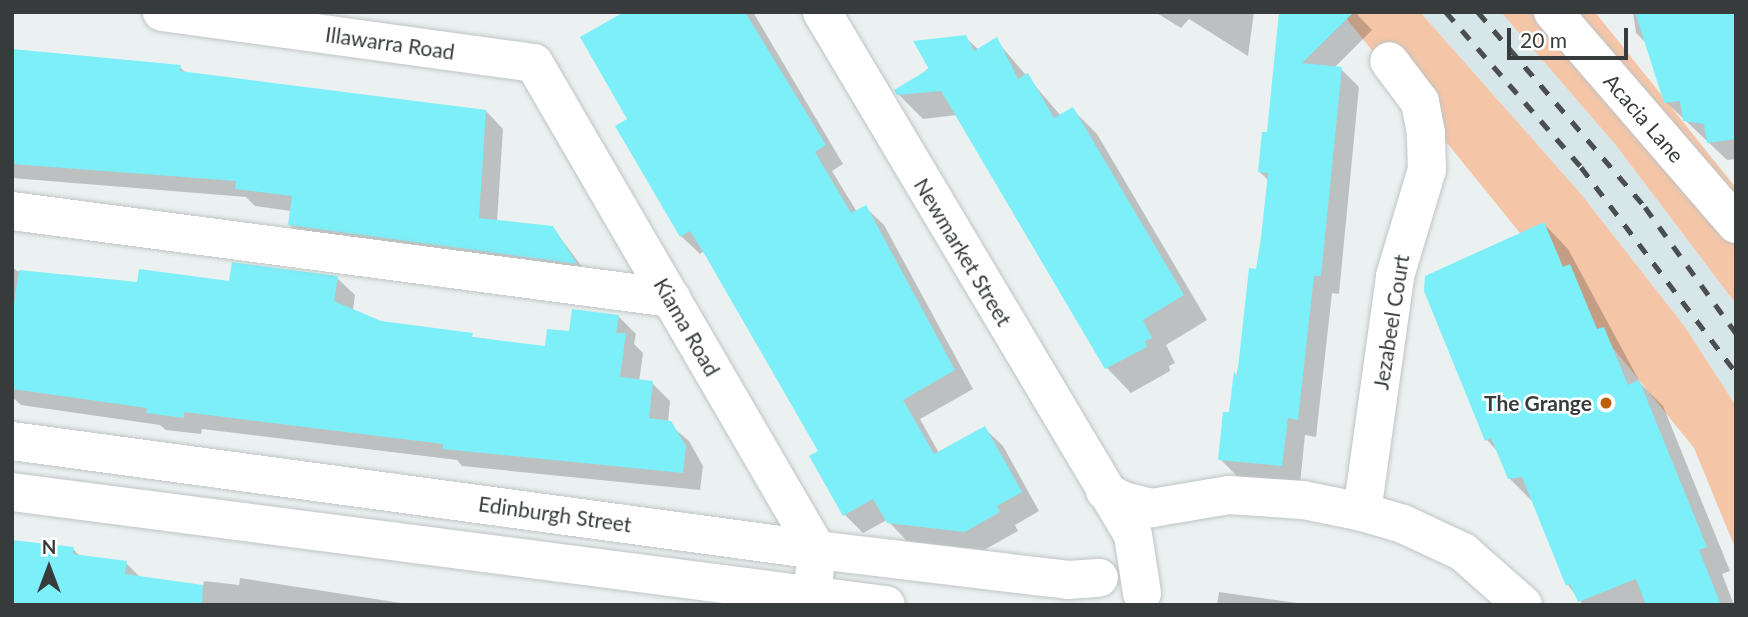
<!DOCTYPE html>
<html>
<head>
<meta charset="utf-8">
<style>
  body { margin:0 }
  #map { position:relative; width:1748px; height:617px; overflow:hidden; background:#ebf1f1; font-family:Lato,sans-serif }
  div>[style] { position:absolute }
  .built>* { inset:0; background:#d7e6e8 }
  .green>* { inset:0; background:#f5c5a7 }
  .shadow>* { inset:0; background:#0003 }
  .building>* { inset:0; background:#7ceff8 }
  .roads { filter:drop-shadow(0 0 2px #bfc4c4) drop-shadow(0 0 2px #bfc4c4) }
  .minor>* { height:38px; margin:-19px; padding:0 19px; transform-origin:19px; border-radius:19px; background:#fff }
  .rail>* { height:5px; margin-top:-2.5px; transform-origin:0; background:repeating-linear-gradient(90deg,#4b4e4e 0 12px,transparent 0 24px) }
  .dots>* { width:19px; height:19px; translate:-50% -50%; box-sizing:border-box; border:4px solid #fff; border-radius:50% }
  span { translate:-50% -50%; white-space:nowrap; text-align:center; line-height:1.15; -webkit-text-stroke:5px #fff; paint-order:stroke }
  .street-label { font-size:21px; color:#383b3b }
  .poi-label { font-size:21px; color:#383b3b; font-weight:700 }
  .right { translate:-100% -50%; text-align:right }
  .frame { position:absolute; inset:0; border:14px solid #383b3b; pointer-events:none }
  .north { position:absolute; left:14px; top:533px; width:70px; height:70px; -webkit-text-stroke:5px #fff; paint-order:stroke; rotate:0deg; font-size:19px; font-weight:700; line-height:28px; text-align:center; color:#383b3b }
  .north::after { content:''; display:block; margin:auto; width:24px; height:32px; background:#383b3b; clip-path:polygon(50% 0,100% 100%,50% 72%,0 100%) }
  .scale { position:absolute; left:1507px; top:28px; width:121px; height:32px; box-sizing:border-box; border:4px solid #383b3b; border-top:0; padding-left:9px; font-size:21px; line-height:24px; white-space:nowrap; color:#383b3b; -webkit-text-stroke:5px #fff; paint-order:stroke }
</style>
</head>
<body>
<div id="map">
  <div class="built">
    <div style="clip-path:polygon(1420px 12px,1501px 12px,1615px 144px,1736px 304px,1736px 406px,1685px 327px,1581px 194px)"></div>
  </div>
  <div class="green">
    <div style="clip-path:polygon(1341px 12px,1420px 12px,1581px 194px,1685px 327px,1736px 406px,1736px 550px,1694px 448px)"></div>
    <div style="clip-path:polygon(1501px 12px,1595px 12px,1736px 188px,1736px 304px,1615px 144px)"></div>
  </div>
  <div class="shadow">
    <div style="clip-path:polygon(627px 12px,753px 12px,843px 164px,832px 171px,857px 212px,865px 207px,884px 225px,973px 389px,920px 419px,939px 453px,984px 428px,1003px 446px,1039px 511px,1015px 525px,1018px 531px,984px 550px,907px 541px,887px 520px,863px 533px,845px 515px,821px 451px,704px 251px,700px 254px,681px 236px,629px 120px)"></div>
    <div style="clip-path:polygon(1155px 12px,1254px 12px,1248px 56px,1189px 19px,1181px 28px)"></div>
    <div style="clip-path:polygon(1281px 12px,1355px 12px,1372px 30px,1334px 68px,1341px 69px,1359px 87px,1339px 294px,1332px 293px,1316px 437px,1305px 435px,1300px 484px,1238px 477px,1220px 459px,1257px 271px,1269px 181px,1259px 171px,1269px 134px)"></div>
    <div style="clip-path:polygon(1633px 12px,1736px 12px,1736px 159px,1727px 160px,1666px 102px,1647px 44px,1636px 33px)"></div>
    <div style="clip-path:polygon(965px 37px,979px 50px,996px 40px,1061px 116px,1072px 109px,1097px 134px,1207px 320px,1166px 345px,1175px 363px,1169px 366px,1170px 371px,1131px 393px,1107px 368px,957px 115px,923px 119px,898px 94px)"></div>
    <div style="clip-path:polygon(12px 51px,180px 67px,187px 74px,486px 111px,503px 129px,497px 222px,553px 228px,592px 280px,307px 242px,290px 225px,291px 211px,255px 206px,246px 197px,12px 178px)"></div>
    <div style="clip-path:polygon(1544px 224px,1568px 249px,1641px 384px,1663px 406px,1730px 571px,1722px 574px,1734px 605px,1583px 605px,1568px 585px,1534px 503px,1509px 478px,1498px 452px,1487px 440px)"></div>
    <div style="clip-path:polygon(12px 267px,17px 271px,139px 284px,337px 278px,355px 295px,353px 310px,381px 323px,547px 348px,571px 333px,618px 316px,636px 334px,634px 344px,643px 353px,639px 382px,652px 383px,670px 401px,668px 423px,689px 441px,703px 466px,700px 490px,462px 466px,457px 460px,202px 429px,201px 434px,166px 430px,160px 425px,21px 405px,12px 397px)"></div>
    <div style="clip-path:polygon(73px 549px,81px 557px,126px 563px,141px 578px,203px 586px,204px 581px,239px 585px,240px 578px,414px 605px,12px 605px)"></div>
    <div style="clip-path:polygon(1219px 592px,1312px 605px,1217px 605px)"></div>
  </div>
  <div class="building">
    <div style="clip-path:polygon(624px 12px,745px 12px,826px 145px,815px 152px,851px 213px,866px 205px,955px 370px,903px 400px,934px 454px,985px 426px,1022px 492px,997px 506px,1000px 512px,965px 532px,887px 523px,873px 499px,843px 516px,809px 456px,818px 451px,705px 255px,690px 231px,680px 237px,615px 126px,627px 119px,580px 37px)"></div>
    <div style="clip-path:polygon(1279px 12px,1354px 12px,1302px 63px,1342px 67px,1321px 276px,1314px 276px,1298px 420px,1288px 418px,1282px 466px,1218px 460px,1223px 412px,1229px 412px,1234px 371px,1237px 377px,1249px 268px,1256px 269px,1261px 238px,1268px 173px,1258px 172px,1262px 132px,1267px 132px)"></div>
    <div style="clip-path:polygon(1635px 12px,1736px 12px,1736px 139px,1707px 143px,1704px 124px,1683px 121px,1680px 101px,1664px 103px)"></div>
    <div style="clip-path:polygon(966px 35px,974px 51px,997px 37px,1018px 79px,1028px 73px,1054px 118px,1073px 107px,1184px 295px,1143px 320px,1152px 338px,1145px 341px,1147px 347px,1105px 369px,941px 91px,897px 95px,894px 90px,929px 69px,913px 41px)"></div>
    <div style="clip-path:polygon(12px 49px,181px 65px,180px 71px,486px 110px,479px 218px,553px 226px,577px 264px,288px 225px,292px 196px,235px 189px,236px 181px,12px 164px)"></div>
    <div style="clip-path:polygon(1544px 222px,1563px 267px,1570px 264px,1597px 329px,1604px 327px,1628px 385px,1639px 380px,1707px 547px,1699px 550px,1721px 605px,1646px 605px,1636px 579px,1578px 602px,1570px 584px,1566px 586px,1522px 477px,1508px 479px,1491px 438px,1485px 441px,1424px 291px,1425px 276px)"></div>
    <div style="clip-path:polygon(232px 262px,338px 276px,334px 301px,381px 321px,473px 333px,472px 337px,545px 346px,547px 329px,569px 331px,572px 309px,619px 315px,616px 333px,626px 333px,620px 377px,653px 381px,649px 418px,671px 421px,686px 446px,683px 473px,443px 449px,443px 444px,184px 412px,184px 418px,146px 413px,147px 408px,12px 389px,12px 316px,19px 270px,137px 282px,139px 269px,229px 281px)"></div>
    <div style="clip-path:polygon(12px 540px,74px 547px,73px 554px,127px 561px,125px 574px,203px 585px,202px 605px,12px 605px)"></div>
  </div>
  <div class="roads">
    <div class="minor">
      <div style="left:162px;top:12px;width:375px;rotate:7.8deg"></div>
      <div style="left:534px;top:63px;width:563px;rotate:59.84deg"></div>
      <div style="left:817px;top:550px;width:46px;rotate:96.2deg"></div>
      <div style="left:822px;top:12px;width:608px;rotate:59.26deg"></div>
      <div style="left:1133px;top:535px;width:59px;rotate:81.2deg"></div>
      <div style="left:1553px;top:12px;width:280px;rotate:49.2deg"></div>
      <div style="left:12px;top:211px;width:665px;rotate:7.52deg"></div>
      <div style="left:12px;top:441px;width:812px;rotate:7.71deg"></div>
      <div style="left:817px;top:550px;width:253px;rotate:6.8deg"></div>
      <div style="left:1068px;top:580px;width:31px;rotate:-4deg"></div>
      <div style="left:1105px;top:491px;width:21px;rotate:29deg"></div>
      <div style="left:1123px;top:501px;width:30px;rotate:14deg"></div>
      <div style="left:1152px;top:508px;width:78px;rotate:-9.6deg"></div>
      <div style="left:1229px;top:495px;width:74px;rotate:3.9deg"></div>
      <div style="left:1303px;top:500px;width:60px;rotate:11.5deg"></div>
      <div style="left:1362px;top:512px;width:43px;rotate:16.3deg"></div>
      <div style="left:1403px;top:524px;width:66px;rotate:25deg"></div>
      <div style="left:1463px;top:552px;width:80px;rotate:41.5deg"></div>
      <div style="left:12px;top:492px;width:881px;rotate:7.37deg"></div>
      <div style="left:1362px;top:512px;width:238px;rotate:-82deg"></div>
      <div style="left:1395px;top:276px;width:112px;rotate:-73.3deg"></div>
      <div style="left:1427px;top:169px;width:36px;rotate:-92deg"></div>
      <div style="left:1426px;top:133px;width:32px;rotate:-101deg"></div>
      <div style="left:1420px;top:102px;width:51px;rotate:-127.1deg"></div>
    </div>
  </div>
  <div class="rail">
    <div style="left:1446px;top:12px;width:206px;rotate:48.9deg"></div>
    <div style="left:1581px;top:167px;width:258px;rotate:53deg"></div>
    <div style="left:1478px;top:12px;width:257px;rotate:49.4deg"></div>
    <div style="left:1645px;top:207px;width:155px;rotate:54.2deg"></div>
  </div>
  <div class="dots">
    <div style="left:1606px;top:403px;background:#bb6006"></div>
  </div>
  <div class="street-label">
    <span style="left:390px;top:43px;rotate:8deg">Illawarra Road</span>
    <span style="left:1644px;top:118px;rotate:49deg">Acacia Lane</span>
    <span style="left:963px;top:252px;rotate:59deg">Newmarket Street</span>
    <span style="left:1391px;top:322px;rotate:-81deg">Jezabeel Court</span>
    <span style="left:687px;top:327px;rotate:60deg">Kiama Road</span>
    <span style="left:555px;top:514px;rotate:8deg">Edinburgh Street</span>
  </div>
  <div class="poi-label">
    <span class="right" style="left:1592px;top:403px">The Grange</span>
  </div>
  <div class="frame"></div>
  <div class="north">N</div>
  <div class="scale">20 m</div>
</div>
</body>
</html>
